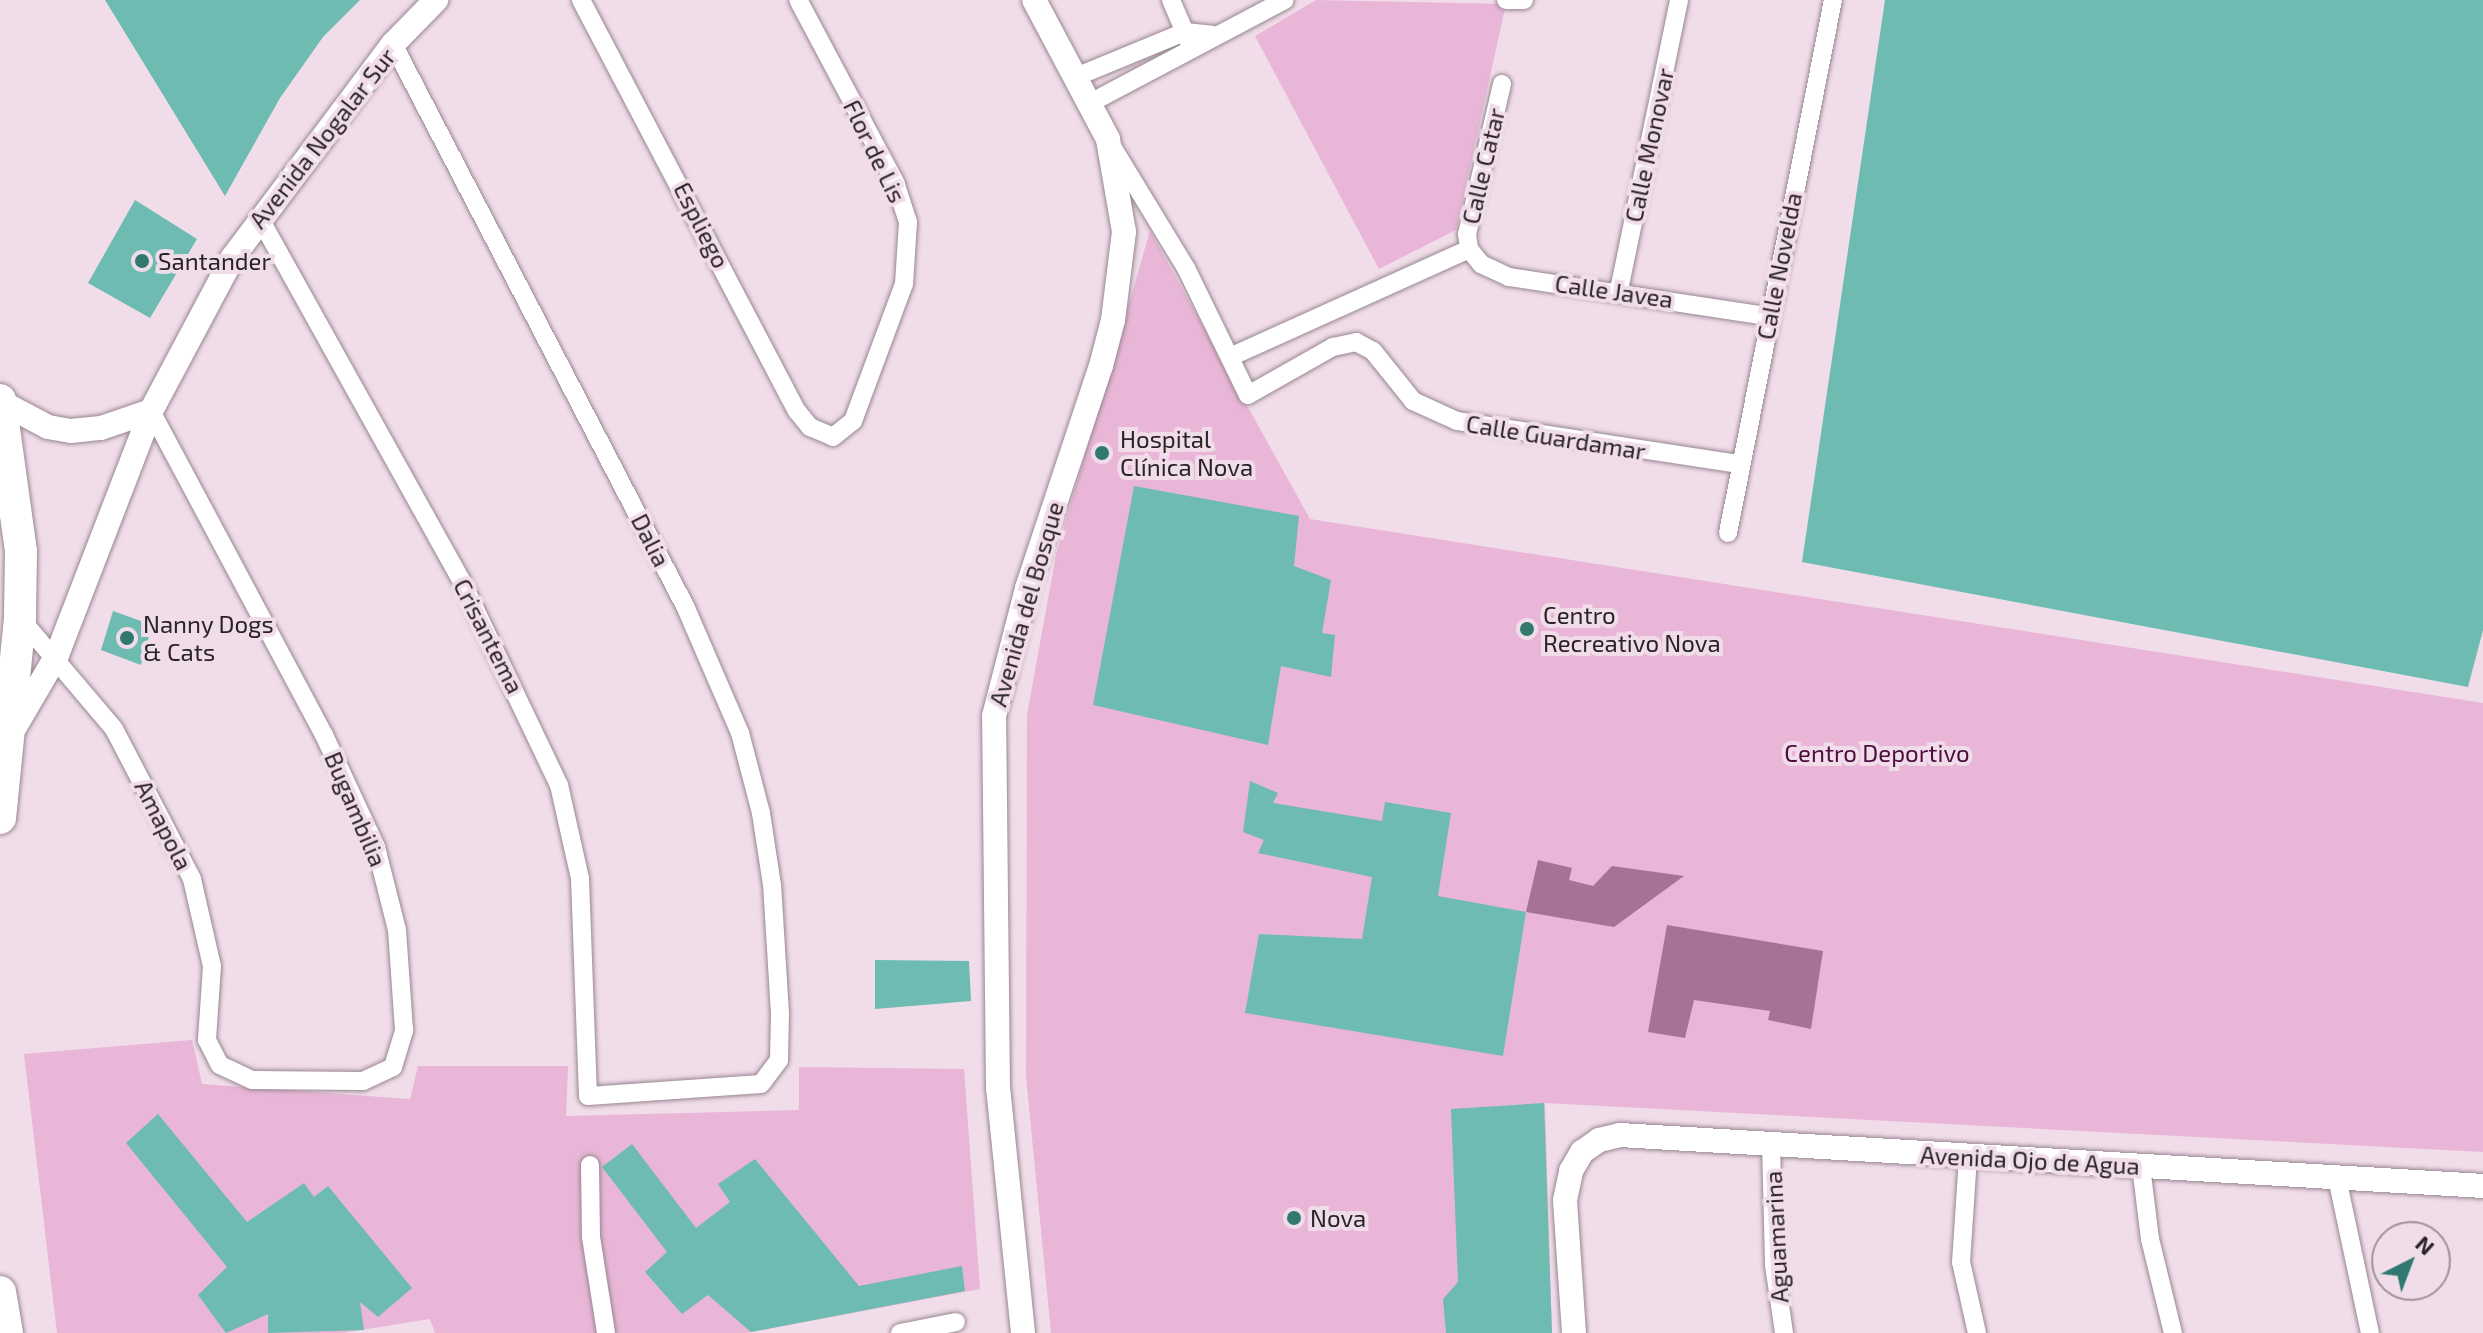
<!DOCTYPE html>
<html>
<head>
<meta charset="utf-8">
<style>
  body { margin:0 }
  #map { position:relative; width:2483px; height:1333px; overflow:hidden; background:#f0dde9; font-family:"Exo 2",sans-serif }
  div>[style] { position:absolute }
  .green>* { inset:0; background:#e9b6d7 }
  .water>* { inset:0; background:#a67395 }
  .building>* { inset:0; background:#6dbbb1 }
  .roads { filter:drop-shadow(0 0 2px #978691) drop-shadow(0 0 2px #978691) }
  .street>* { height:18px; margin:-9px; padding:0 9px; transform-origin:9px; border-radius:9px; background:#fff }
  .secondary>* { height:24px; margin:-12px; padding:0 12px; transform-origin:12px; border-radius:12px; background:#fff }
  .highway>* { height:32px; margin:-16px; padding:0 16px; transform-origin:16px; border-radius:16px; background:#fff }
  .dots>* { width:22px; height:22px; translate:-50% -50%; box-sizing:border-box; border:4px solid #f0dde9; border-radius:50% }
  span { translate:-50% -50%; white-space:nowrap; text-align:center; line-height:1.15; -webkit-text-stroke:8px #f0dde9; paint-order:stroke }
  .street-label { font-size:24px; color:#292226 }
  .poi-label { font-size:24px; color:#292226 }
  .left { translate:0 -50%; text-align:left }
  .park-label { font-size:24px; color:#4c0c3d }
  .north { position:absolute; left:2371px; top:1221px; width:80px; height:80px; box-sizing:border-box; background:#f0dde9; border:2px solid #a0929b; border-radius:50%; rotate:42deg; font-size:22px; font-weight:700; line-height:32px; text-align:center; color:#292226 }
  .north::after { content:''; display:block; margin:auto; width:28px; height:36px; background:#317870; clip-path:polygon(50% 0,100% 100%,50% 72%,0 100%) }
</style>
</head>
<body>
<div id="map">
  <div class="green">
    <div style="clip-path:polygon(1316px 0,1506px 4px,1456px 230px,1379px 269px,1255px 36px)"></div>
    <div style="clip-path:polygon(1150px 231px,1310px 519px,2483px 703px,2483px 1152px,1545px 1103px,1552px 1333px,1051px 1333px,1026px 1076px,1027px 715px,1056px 555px)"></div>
    <div style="clip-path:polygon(192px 1040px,202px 1084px,410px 1099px,418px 1066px,568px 1066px,566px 1116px,799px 1110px,799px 1067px,964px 1069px,980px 1289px,746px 1333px,435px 1333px,430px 1319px,342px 1333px,57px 1333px,24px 1054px)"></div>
  </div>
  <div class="water">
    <div style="clip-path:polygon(1538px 860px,1572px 868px,1569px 880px,1593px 886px,1612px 866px,1684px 876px,1614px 927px,1526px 912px)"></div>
    <div style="clip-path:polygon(1667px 925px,1823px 951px,1811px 1029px,1768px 1020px,1770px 1011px,1694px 1000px,1685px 1038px,1648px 1032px)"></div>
  </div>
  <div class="building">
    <div style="clip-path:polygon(105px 0,360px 0,323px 37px,280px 98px,225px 196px)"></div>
    <div style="clip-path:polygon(1885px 0,2483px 0,2483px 630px,2468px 687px,1802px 562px)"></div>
    <div style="clip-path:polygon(135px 200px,197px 239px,150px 318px,88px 283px)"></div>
    <div style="clip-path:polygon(1134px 486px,1299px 516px,1294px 566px,1331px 580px,1322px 633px,1335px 635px,1331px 677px,1281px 666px,1268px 745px,1093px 705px)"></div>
    <div style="clip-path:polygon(113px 611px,152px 625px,141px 665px,101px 650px)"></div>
    <div style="clip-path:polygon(1250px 781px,1278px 793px,1273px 803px,1382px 821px,1385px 802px,1451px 813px,1438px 896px,1526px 912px,1503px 1056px,1245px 1013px,1259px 934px,1362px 939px,1372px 877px,1258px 853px,1264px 840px,1243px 832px)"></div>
    <div style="clip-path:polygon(875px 960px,969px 961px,971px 1001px,875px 1009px)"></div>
    <div style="clip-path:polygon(1544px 1103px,1552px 1333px,1446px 1333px,1443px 1299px,1458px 1282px,1451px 1109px)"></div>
    <div style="clip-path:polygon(158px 1114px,247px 1222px,304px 1183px,314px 1197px,328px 1186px,412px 1288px,378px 1317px,360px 1302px,364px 1330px,268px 1333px,268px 1314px,226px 1333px,198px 1295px,227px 1267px,126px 1143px)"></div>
    <div style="clip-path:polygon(632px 1144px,696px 1228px,730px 1202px,718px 1184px,755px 1159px,859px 1286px,962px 1266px,965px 1291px,751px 1332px,708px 1295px,682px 1314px,645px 1272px,667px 1252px,602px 1167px)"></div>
  </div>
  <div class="roads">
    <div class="street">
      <div style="left:581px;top:0;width:464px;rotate:62.3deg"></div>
      <div style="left:797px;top:411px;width:21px;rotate:51deg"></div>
      <div style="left:810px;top:427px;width:25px;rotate:23deg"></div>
      <div style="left:833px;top:437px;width:26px;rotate:-39deg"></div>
      <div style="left:853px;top:421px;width:146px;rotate:-69.6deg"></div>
      <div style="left:904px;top:284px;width:62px;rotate:-86.3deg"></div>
      <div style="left:908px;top:222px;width:40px;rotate:-108deg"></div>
      <div style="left:896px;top:184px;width:208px;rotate:-118deg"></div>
      <div style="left:1171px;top:0;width:46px;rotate:66.8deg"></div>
      <div style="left:1506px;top:0;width:18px"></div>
      <div style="left:1078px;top:76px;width:116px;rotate:-22.4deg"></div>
      <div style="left:1185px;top:32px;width:27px;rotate:6deg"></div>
      <div style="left:1502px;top:84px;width:154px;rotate:103.1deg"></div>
      <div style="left:1467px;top:234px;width:15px;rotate:82deg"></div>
      <div style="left:1469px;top:249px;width:19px;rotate:51deg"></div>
      <div style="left:1481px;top:264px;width:31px;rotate:25deg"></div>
      <div style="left:1509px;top:277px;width:262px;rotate:8.6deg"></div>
      <div style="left:1092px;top:102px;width:218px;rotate:-27.9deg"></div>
      <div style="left:1113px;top:148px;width:140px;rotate:58.7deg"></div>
      <div style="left:1186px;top:268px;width:141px;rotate:64deg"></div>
      <div style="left:1248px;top:395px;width:98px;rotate:-29.5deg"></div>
      <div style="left:1333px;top:347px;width:24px;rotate:-12deg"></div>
      <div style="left:1356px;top:342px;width:19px;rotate:28deg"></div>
      <div style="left:1373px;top:351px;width:64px;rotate:51.3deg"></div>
      <div style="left:1413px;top:401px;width:48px;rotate:24.4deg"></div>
      <div style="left:1457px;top:421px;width:285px;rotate:8.7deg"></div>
      <div style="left:259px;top:217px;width:420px;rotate:60.9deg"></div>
      <div style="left:463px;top:584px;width:223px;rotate:64.5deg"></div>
      <div style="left:559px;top:785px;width:95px;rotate:77.3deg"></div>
      <div style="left:580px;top:878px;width:218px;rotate:87.9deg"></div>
      <div style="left:588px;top:1096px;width:173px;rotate:-4deg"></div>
      <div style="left:761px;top:1084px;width:30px;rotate:-53deg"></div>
      <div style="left:779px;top:1060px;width:46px;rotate:-88.8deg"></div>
      <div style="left:780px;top:1014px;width:129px;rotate:-93.5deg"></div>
      <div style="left:772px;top:885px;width:73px;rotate:-98.7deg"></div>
      <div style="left:761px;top:813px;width:83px;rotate:-104.7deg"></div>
      <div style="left:740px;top:733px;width:136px;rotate:-113.4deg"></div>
      <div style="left:686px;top:608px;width:636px;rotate:-117.45deg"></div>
      <div style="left:1619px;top:290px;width:296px;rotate:-78.3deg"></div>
      <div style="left:1230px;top:357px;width:262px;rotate:-24.3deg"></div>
      <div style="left:1728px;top:533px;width:543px;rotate:-78.86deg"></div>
      <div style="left:20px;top:618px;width:145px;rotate:49.7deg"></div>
      <div style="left:114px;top:729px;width:169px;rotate:62.5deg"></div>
      <div style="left:192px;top:879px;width:89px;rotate:77.1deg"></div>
      <div style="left:212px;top:966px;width:74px;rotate:93.9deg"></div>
      <div style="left:207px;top:1040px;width:28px;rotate:63deg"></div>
      <div style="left:220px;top:1065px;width:35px;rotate:25deg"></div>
      <div style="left:252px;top:1080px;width:111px;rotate:0.5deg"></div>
      <div style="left:363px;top:1081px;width:33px;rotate:-25deg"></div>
      <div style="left:393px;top:1067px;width:39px;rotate:-73deg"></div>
      <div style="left:404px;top:1030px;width:100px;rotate:-94deg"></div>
      <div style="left:397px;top:930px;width:86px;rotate:-104.2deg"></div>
      <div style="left:376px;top:847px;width:123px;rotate:-114.9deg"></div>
      <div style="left:324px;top:735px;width:367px;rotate:-118.1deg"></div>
      <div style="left:1771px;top:1141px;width:124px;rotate:88.6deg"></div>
      <div style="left:1774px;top:1265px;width:69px;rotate:81.6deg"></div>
      <div style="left:1968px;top:1157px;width:105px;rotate:93.8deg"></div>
      <div style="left:1961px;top:1262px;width:73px;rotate:77.3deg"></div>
      <div style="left:590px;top:1165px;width:72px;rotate:89.2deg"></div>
      <div style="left:591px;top:1237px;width:97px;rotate:81.1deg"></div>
      <div style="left:2141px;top:1166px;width:74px;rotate:83deg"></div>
      <div style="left:2150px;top:1239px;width:97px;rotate:76.3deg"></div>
      <div style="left:2337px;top:1178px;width:158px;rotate:78deg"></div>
      <div style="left:900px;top:1333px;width:57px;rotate:-11.1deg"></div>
    </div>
    <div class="secondary">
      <div style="left:1px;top:402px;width:53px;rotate:28deg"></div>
      <div style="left:48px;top:427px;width:23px;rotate:10deg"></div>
      <div style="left:71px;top:431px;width:30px;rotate:-6deg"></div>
      <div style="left:101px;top:428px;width:53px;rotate:-18.8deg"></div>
      <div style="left:12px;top:732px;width:89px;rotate:-59.7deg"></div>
      <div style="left:57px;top:655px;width:261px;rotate:-68.9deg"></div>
      <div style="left:151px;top:411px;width:174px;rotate:-62deg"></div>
      <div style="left:233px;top:257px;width:266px;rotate:-53.1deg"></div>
      <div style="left:393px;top:44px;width:62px;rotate:-45.7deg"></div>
      <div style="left:1023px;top:1333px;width:246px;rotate:-95.8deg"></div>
      <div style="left:998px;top:1088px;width:372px;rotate:-90.6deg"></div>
      <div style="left:994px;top:716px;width:132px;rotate:-75.5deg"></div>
      <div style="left:1027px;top:588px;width:234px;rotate:-71.6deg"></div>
      <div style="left:1101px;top:366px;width:48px;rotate:-75.4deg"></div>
      <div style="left:1113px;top:320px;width:89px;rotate:-82.9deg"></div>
      <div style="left:1124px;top:232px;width:94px;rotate:-99.8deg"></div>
      <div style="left:1108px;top:139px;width:157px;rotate:-118deg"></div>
      <div style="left:1574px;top:1333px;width:133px;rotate:-93.9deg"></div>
      <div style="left:1565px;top:1200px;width:30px;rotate:-78deg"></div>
      <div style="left:1571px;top:1171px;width:22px;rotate:-60deg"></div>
      <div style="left:1582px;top:1152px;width:21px;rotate:-35deg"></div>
      <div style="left:1599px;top:1140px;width:22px;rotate:-13deg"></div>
      <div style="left:1620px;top:1135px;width:865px;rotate:3.38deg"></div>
    </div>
    <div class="highway">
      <div style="left:0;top:400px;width:152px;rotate:82.1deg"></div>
      <div style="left:21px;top:551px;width:67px;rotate:90.9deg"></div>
      <div style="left:20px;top:618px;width:201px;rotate:95.7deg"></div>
      <div style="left:0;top:1292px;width:42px;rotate:80.3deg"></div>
    </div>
  </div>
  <div class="dots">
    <div style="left:142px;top:261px;background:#317870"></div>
    <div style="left:1102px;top:453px;background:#317870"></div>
    <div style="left:1527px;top:629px;background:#317870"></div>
    <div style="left:127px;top:638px;background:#317870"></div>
    <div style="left:1294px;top:1218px;background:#317870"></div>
  </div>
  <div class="street-label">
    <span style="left:322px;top:138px;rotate:-52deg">Avenida Nogalar Sur</span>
    <span style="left:1649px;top:145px;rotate:-78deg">Calle Monovar</span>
    <span style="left:875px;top:151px;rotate:64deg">Flor de Lis</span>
    <span style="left:1483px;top:166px;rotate:-77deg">Calle Catar</span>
    <span style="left:702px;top:225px;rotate:63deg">Espliego</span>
    <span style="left:1779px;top:266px;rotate:-79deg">Calle Novelda</span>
    <span style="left:1614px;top:291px;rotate:8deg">Calle Javea</span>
    <span style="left:1556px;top:437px;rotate:9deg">Calle Guardamar</span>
    <span style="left:651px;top:540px;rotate:63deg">Dalia</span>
    <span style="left:1026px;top:604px;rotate:-74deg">Avenida del Bosque</span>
    <span style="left:489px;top:636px;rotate:63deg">Crisantema</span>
    <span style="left:356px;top:809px;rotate:67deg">Bugambilia</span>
    <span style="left:164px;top:825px;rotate:63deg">Amapola</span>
    <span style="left:2030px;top:1160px;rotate:3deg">Avenida Ojo de Agua</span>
    <span style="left:1776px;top:1237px;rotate:-93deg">Aguamarina</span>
  </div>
  <div class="poi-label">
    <span class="left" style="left:158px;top:261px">Santander</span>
    <span class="left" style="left:1120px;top:453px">Hospital<br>Clínica Nova</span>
    <span class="left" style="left:1543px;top:629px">Centro<br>Recreativo Nova</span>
    <span class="left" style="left:143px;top:638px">Nanny Dogs<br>&amp; Cats</span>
    <span class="left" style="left:1310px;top:1218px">Nova</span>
  </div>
  <div class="park-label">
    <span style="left:1877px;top:753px">Centro Deportivo</span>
  </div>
  <div class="north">N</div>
</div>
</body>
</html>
